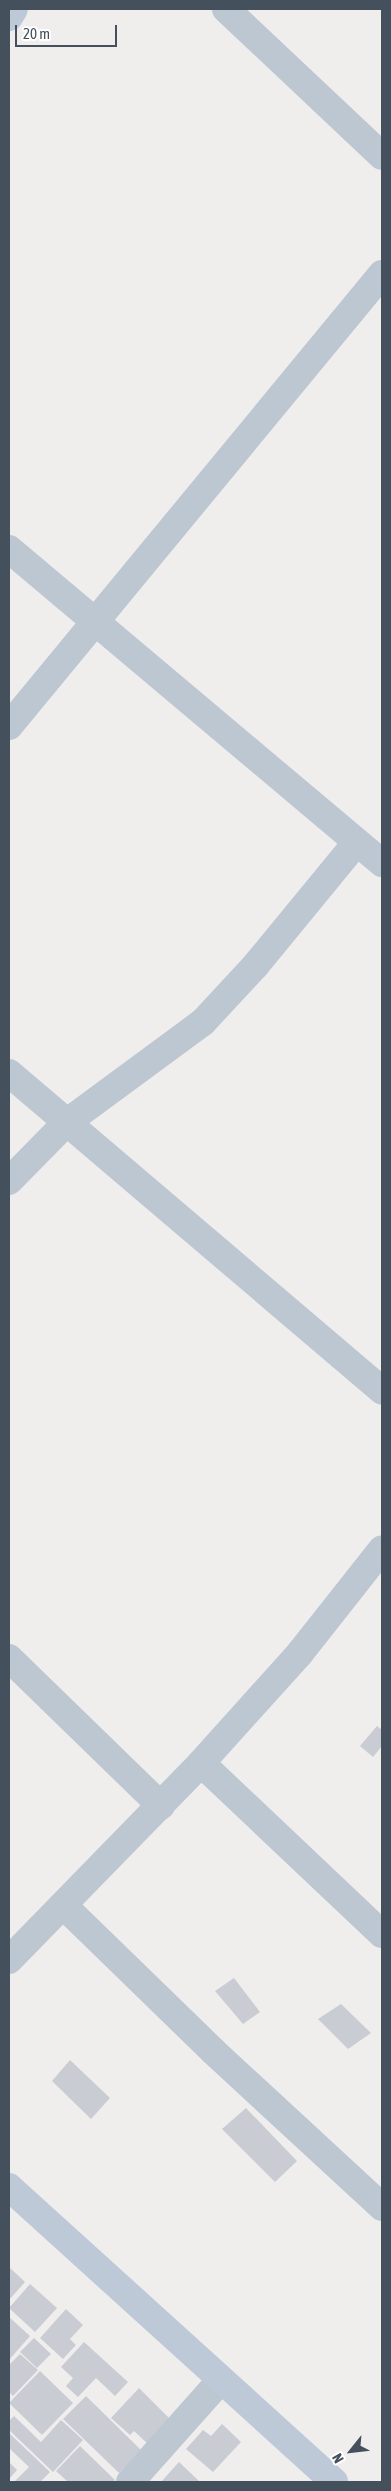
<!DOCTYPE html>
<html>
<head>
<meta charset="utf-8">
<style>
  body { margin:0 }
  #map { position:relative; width:391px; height:2491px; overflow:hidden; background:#f0eded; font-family:"Asap Condensed",sans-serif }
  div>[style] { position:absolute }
  .building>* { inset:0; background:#c9ccd3 }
  .street>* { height:28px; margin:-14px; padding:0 14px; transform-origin:14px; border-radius:14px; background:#bcc7d1 }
  .secondary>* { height:28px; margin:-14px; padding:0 14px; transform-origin:14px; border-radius:14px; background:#bec9d8 }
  span { translate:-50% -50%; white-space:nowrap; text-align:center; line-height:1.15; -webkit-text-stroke:4.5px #fff; paint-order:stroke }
  .frame { position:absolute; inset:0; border:10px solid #44505c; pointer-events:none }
  .north { position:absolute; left:326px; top:2426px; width:50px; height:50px; -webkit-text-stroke:4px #fff; paint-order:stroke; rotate:241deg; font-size:14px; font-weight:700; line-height:20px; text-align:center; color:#44505c }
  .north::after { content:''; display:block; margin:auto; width:18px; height:22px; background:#44505c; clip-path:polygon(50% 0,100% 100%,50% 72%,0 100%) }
  .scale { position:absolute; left:15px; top:25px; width:102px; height:22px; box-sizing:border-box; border:2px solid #44505c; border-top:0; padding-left:6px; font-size:15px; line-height:18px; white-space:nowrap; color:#44505c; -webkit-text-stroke:4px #fff; paint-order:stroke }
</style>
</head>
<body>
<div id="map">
  <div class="building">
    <div style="clip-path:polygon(377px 1726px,382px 1730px,382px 1746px,373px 1757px,360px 1746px)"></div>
    <div style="clip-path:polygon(234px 1978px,260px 2012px,243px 2024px,215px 1991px)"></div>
    <div style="clip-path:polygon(341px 2004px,371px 2033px,348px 2049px,318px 2019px)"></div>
    <div style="clip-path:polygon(70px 2060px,110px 2098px,91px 2119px,52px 2081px)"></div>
    <div style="clip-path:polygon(246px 2108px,297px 2161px,275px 2182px,222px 2129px)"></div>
    <div style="clip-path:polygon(9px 2267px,25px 2282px,9px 2300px)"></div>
    <div style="clip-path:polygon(30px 2284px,57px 2308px,35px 2332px,9px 2308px)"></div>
    <div style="clip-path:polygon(66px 2309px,83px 2325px,70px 2339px,76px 2345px,63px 2359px,40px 2338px)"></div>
    <div style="clip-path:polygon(9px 2317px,30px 2336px,9px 2360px)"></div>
    <div style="clip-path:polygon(34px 2338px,51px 2354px,37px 2368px,20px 2352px)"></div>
    <div style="clip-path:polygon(84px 2342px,128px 2382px,115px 2396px,96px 2378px,78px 2397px,66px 2386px,73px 2378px,61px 2367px)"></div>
    <div style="clip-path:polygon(20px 2354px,38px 2370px,13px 2396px,9px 2392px,9px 2365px)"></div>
    <div style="clip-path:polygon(40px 2371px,73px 2403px,42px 2435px,9px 2403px)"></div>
    <div style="clip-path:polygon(139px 2388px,170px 2419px,147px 2443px,134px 2431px,130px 2435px,111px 2418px)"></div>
    <div style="clip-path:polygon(86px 2396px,141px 2450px,119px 2473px,63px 2419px)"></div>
    <div style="clip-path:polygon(14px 2416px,41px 2442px,61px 2420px,83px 2440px,53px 2472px,9px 2430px,9px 2421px)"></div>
    <div style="clip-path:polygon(222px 2424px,241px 2442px,213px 2472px,186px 2449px,203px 2430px,211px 2436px)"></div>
    <div style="clip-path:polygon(9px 2433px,50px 2472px,40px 2482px,14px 2482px,29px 2467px,9px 2448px)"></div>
    <div style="clip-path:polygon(80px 2446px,115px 2480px,113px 2482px,68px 2482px,56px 2471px)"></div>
    <div style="clip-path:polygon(9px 2462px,17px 2470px,9px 2479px)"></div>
    <div style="clip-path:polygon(179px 2462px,200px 2482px,161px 2482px)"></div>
  </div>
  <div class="street">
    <div style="left:226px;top:9px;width:214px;rotate:43.3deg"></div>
    <div style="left:9px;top:549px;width:488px;rotate:40.1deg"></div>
    <div style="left:9px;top:726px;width:586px;rotate:-50.47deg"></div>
    <div style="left:9px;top:1073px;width:490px;rotate:40.4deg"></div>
    <div style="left:9px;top:1181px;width:81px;rotate:-45.5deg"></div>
    <div style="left:66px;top:1123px;width:170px;rotate:-36.4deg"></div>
    <div style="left:203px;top:1022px;width:76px;rotate:-47.1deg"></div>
    <div style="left:255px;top:966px;width:159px;rotate:-50.6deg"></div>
    <div style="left:9px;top:1658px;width:212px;rotate:44.2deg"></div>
    <div style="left:201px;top:1763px;width:249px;rotate:43.4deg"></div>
    <div style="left:64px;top:1906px;width:208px;rotate:44.2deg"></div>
    <div style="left:213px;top:2051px;width:230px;rotate:42.7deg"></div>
    <div style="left:9px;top:1960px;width:275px;rotate:-45.7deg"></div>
    <div style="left:201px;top:1763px;width:148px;rotate:-48deg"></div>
    <div style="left:300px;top:1653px;width:132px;rotate:-51.7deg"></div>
    <div style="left:130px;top:2482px;width:137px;rotate:-48.3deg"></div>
  </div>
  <div class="secondary">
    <div style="left:9px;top:17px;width:9px;rotate:-58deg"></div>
    <div style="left:9px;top:2187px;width:439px;rotate:42.2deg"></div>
  </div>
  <div class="frame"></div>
  <div class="north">N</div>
  <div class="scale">20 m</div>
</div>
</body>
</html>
